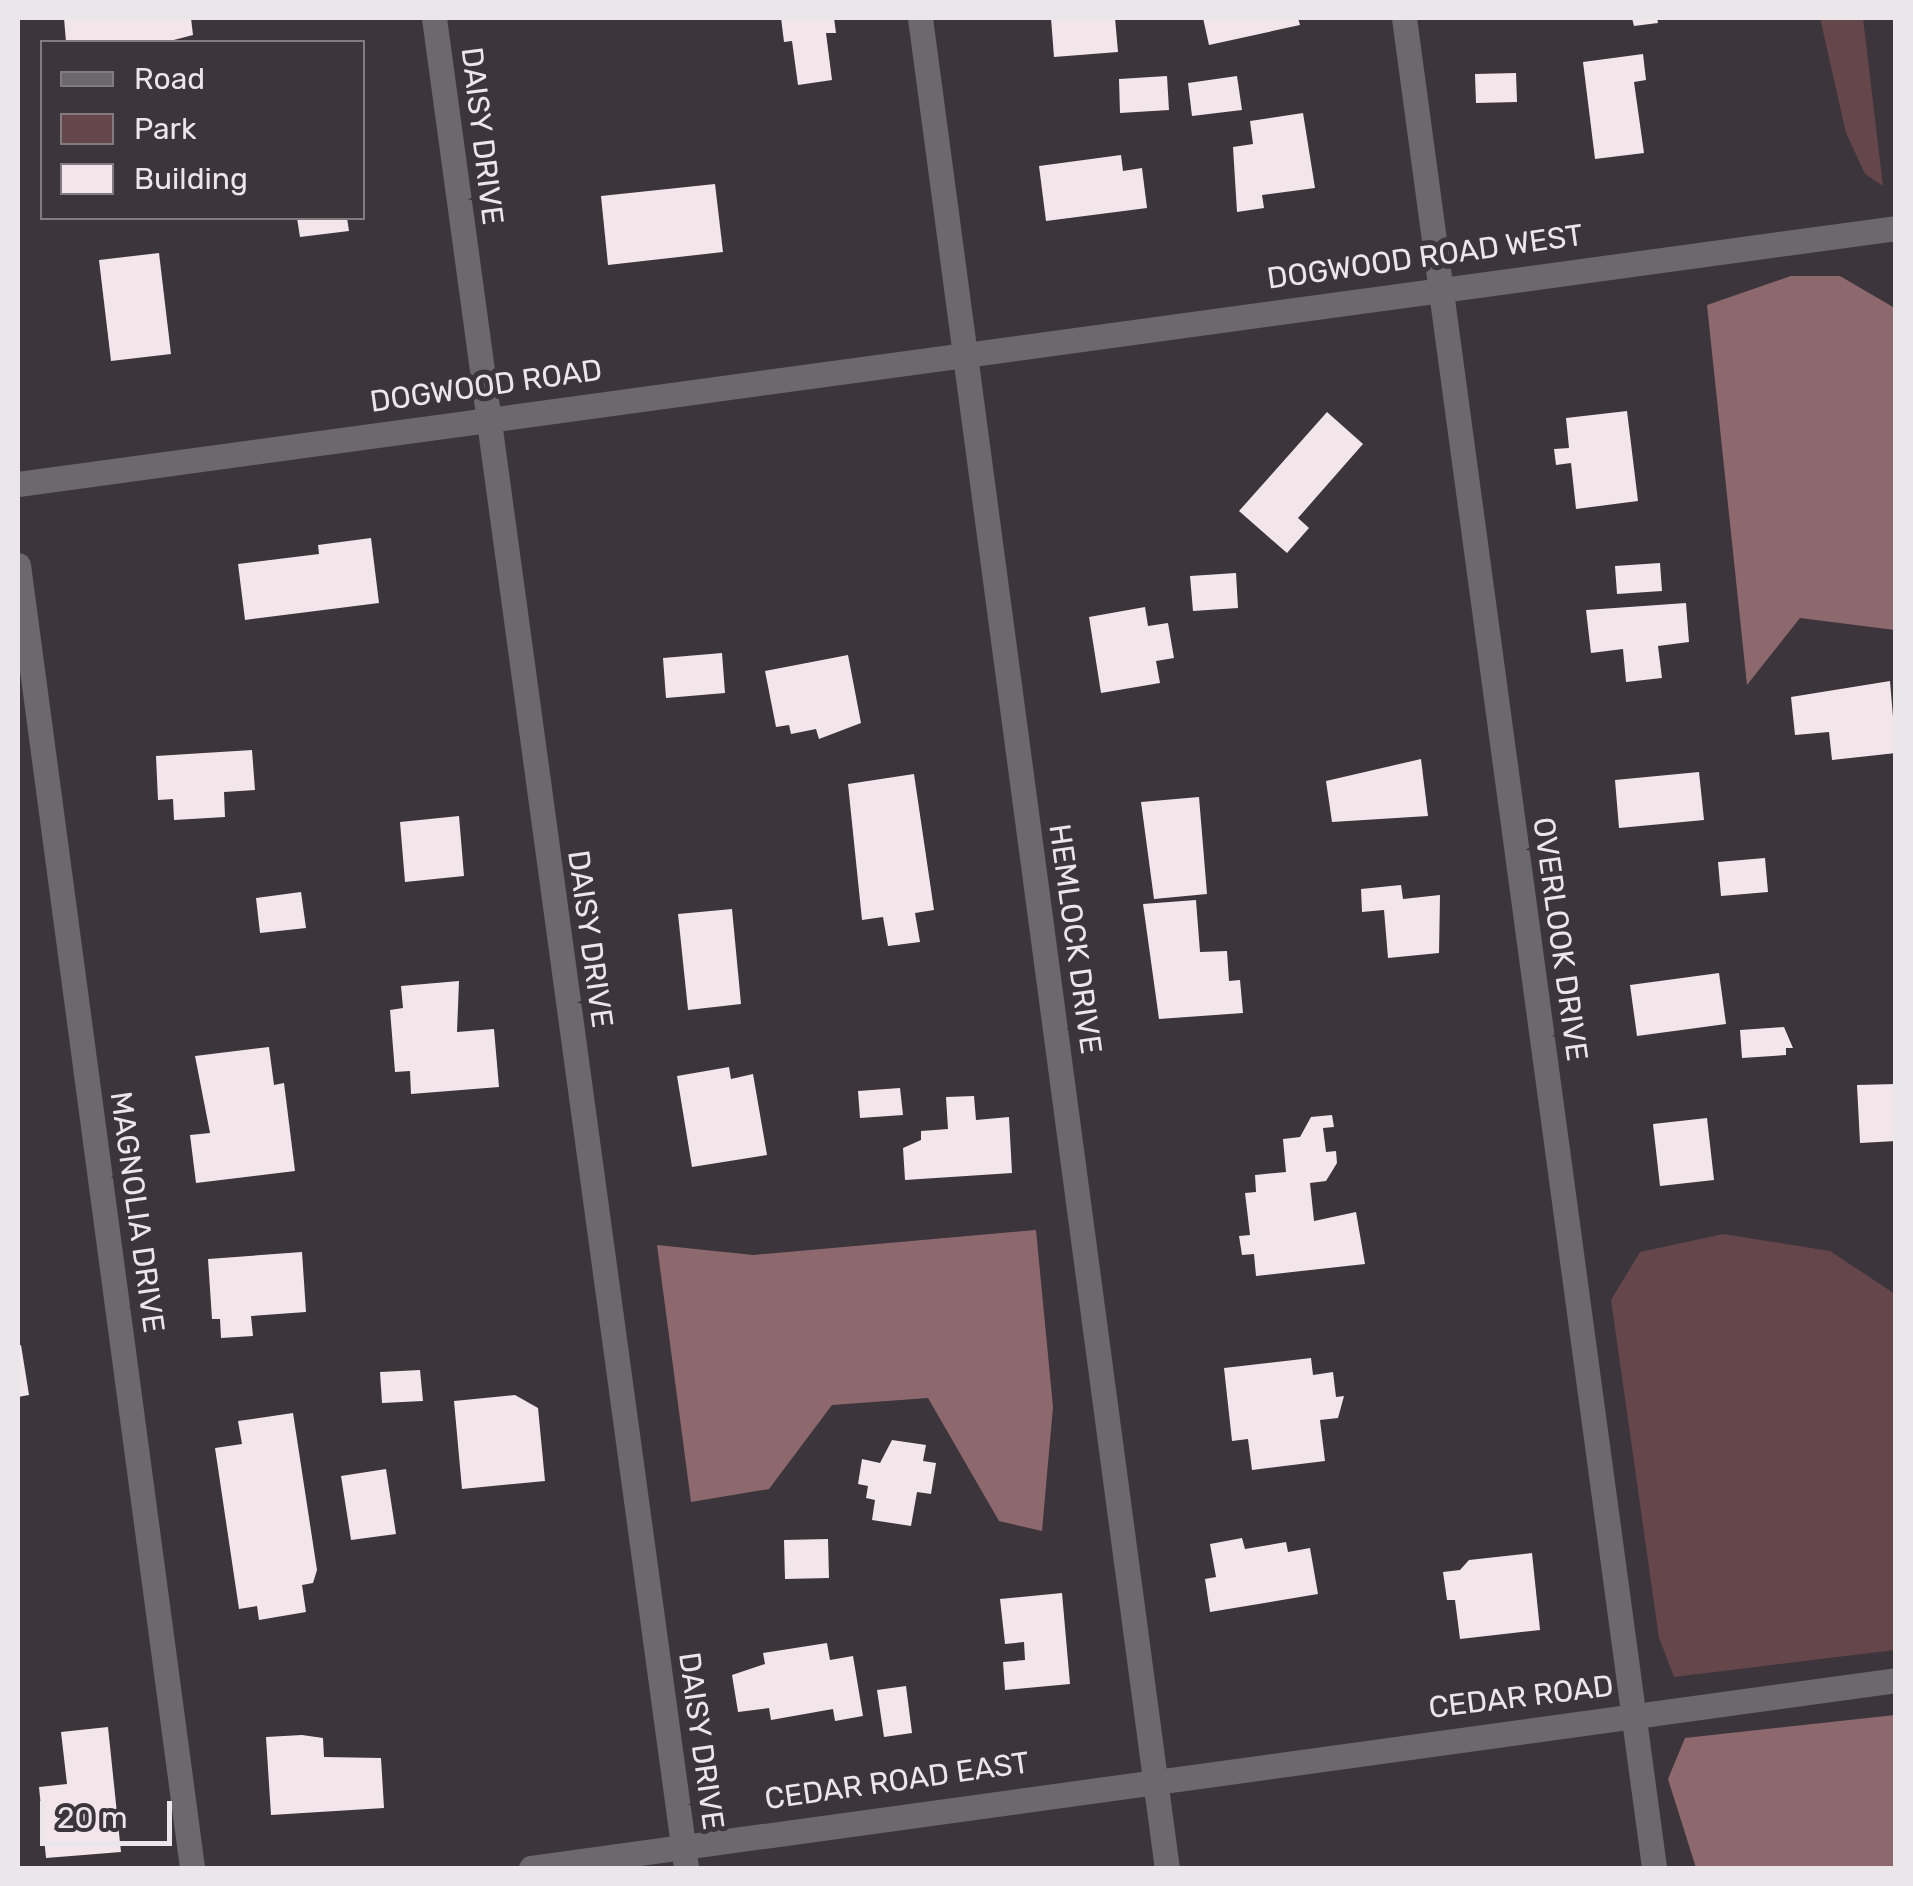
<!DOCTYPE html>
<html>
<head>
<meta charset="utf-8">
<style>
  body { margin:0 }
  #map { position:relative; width:1913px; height:1886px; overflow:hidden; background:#3c353b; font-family:Rubik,sans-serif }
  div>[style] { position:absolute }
  .green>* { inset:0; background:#64464b }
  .forest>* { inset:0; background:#8d696e }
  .building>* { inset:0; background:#f2e6eb }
  .minor>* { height:25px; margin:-12.5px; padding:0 12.5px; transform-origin:12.5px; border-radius:12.5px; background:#6b696d }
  span { translate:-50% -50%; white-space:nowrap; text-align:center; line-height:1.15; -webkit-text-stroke:10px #3c353b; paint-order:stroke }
  .street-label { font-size:30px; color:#ebe6ea }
  .frame { position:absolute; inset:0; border:20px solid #ebe6ea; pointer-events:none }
  .legend { position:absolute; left:40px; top:40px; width:325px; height:180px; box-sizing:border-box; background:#3c353b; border:2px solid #827c81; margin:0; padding:12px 18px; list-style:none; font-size:30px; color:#ebe6ea }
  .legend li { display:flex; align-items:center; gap:20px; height:50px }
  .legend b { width:50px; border:2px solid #827c81 }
  .scale { position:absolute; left:40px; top:1801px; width:132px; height:45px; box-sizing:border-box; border:5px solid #ebe6ea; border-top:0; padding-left:12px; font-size:30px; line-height:35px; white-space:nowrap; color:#ebe6ea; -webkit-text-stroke:8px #3c353b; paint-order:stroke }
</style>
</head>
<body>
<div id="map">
  <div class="green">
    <div style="clip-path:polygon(1820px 18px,1863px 18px,1883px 186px,1865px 174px,1846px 133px)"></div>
    <div style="clip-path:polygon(1723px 1234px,1830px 1251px,1895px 1294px,1895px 1650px,1674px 1677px,1659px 1638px,1611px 1300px,1640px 1252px)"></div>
  </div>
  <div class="forest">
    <div style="clip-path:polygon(1791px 276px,1840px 276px,1893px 307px,1895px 630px,1800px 618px,1747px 685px,1707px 305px)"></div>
    <div style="clip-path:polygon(1036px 1230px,1053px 1407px,1042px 1531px,999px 1521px,928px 1398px,832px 1405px,769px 1489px,691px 1502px,657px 1245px,753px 1255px)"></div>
    <div style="clip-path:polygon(1895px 1715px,1895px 1868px,1696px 1868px,1668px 1779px,1685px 1738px)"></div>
  </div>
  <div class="building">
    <div style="clip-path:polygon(64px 18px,191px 18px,193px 35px,166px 42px,66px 42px)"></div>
    <div style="clip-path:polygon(781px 18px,834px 18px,836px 33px,826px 33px,832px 80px,798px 85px,792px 41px,784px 42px)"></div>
    <div style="clip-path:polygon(1051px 18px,1115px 18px,1118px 52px,1054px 57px)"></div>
    <div style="clip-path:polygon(1203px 18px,1298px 18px,1300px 25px,1209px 45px)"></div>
    <div style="clip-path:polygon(1632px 18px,1657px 18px,1658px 23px,1634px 26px)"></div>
    <div style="clip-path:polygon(1643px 54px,1646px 80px,1634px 82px,1644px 153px,1595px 159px,1583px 62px)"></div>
    <div style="clip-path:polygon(1516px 73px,1517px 102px,1476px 103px,1475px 74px)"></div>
    <div style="clip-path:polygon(1167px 76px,1169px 110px,1120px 113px,1119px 79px)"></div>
    <div style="clip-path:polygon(1237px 76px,1242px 110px,1192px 116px,1188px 83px)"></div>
    <div style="clip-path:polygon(1303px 113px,1315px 188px,1262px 195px,1264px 208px,1237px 212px,1233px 147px,1253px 144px,1250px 121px)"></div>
    <div style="clip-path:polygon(1121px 155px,1123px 171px,1142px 168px,1147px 208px,1046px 221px,1039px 166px)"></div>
    <div style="clip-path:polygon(715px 184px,723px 252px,608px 265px,601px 196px)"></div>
    <div style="clip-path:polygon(297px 218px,347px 218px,349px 231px,300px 237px)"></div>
    <div style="clip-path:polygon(159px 253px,171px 354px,111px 361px,99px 260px)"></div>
    <div style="clip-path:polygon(1627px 411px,1638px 501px,1576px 509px,1571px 463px,1556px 465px,1554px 449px,1569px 448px,1566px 418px)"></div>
    <div style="clip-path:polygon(1327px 412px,1363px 444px,1298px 518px,1309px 528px,1287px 553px,1239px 511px)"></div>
    <div style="clip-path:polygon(371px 538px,379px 603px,245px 620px,238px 564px,319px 554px,318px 545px)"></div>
    <div style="clip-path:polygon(1660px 563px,1662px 591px,1617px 594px,1615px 566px)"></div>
    <div style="clip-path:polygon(1236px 573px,1238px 608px,1193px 611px,1190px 576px)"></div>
    <div style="clip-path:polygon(1686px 603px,1689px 642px,1658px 646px,1662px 678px,1626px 682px,1623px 649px,1591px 653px,1586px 610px)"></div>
    <div style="clip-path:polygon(1145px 607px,1148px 626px,1168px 623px,1174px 658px,1156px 661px,1160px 683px,1101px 693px,1089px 617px)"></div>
    <div style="clip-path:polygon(722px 653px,725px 693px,666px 698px,663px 658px)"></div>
    <div style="clip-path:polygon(848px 655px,861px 723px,819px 739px,816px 729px,791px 734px,789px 725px,776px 727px,765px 671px)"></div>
    <div style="clip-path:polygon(1890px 681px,1896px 753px,1832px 760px,1829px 732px,1795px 735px,1791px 697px)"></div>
    <div style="clip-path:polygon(252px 750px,255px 790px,224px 792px,225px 817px,174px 820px,173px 799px,158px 800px,156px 756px)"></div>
    <div style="clip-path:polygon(1421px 759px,1428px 816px,1332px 822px,1326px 781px)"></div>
    <div style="clip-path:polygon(1699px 772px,1704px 820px,1619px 828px,1615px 780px)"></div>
    <div style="clip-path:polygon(914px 774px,934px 910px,915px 913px,920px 942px,888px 946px,883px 917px,862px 920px,848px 784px)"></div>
    <div style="clip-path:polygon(1199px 797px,1207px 894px,1154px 899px,1141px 802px)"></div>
    <div style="clip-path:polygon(459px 816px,464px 876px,405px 882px,400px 822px)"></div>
    <div style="clip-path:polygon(1765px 858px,1768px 892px,1721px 896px,1718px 862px)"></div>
    <div style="clip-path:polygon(1401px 885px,1403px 899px,1440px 895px,1439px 953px,1388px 958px,1384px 910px,1362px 912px,1361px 889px)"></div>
    <div style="clip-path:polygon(301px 892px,306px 928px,260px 933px,256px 898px)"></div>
    <div style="clip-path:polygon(1196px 900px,1200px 952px,1227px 951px,1229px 981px,1240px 980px,1243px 1013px,1159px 1019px,1143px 904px)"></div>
    <div style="clip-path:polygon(732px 909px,741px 1004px,688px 1010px,678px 914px)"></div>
    <div style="clip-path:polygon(1719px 973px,1726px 1024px,1637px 1036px,1630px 985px)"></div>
    <div style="clip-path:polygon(459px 981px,457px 1032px,494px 1029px,499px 1087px,411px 1094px,410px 1071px,395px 1072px,390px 1010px,403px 1008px,401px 986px)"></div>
    <div style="clip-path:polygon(1784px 1027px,1793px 1048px,1786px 1048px,1786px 1055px,1742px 1058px,1740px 1030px)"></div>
    <div style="clip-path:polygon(269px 1047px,274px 1085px,284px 1083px,295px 1171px,196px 1183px,190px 1135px,210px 1133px,195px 1056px)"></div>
    <div style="clip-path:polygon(729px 1067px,731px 1079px,753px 1074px,767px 1155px,692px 1167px,677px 1076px)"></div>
    <div style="clip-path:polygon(1896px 1084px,1896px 1141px,1860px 1143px,1857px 1085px)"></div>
    <div style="clip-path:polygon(900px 1088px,903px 1115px,860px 1118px,858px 1091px)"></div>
    <div style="clip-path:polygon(974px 1096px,976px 1120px,1009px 1117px,1012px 1173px,905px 1180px,903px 1148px,921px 1140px,921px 1131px,948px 1129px,946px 1097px)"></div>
    <div style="clip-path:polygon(1332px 1115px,1334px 1127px,1323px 1128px,1326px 1152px,1336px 1151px,1337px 1163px,1326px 1181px,1310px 1183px,1314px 1221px,1356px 1212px,1365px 1264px,1256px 1276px,1254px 1254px,1242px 1255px,1239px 1236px,1250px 1235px,1245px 1193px,1256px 1192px,1255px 1175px,1286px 1172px,1283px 1139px,1300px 1137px,1311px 1117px)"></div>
    <div style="clip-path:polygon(1707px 1118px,1714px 1180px,1660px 1186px,1653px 1124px)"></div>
    <div style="clip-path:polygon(302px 1252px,306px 1312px,251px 1316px,253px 1336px,221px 1338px,220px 1319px,212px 1319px,208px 1259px)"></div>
    <div style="clip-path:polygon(21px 1345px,29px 1395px,18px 1397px,18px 1346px)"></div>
    <div style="clip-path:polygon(1311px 1358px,1313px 1375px,1333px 1372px,1336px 1397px,1344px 1396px,1338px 1418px,1320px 1420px,1325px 1461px,1252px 1470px,1248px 1439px,1232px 1441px,1224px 1368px)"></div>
    <div style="clip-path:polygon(420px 1370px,423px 1401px,382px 1403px,380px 1372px)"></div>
    <div style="clip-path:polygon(515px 1395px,538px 1408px,545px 1481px,462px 1489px,454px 1401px)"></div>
    <div style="clip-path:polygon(293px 1413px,317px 1570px,313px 1583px,302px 1585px,306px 1612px,259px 1620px,257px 1606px,239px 1609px,215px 1448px,242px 1444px,238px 1421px)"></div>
    <div style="clip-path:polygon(892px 1440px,926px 1445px,923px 1461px,936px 1463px,931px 1494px,917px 1492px,911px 1526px,872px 1520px,875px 1500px,866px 1498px,868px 1486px,858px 1484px,862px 1459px,880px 1463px)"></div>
    <div style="clip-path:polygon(386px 1469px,396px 1534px,351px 1540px,341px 1476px)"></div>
    <div style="clip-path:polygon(1242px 1538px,1245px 1549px,1286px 1542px,1288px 1552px,1310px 1548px,1318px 1594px,1210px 1612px,1205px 1579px,1216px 1577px,1210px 1544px)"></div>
    <div style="clip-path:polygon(828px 1539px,829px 1578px,785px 1579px,784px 1540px)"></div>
    <div style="clip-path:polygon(1532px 1553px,1540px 1630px,1460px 1639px,1455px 1600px,1447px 1600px,1443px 1572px,1460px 1570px,1469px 1560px)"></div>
    <div style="clip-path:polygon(1062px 1593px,1070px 1684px,1005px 1690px,1003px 1662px,1025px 1660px,1024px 1642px,1005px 1644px,1000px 1599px)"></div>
    <div style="clip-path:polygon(827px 1643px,830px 1660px,853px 1656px,863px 1716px,835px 1721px,833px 1709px,771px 1720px,769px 1708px,738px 1712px,732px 1675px,765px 1664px,763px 1653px)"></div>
    <div style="clip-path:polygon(906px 1686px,912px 1733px,884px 1737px,877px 1690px)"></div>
    <div style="clip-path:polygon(108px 1727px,121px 1852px,46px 1858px,39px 1787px,67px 1784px,61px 1732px)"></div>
    <div style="clip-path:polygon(302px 1735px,323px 1738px,324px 1757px,381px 1758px,384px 1808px,271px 1815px,266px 1737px)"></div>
  </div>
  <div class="minor">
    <div style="left:434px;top:18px;width:1867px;rotate:82.24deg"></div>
    <div style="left:920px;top:18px;width:1866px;rotate:82.4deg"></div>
    <div style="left:1404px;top:18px;width:1867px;rotate:82.3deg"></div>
    <div style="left:18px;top:484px;width:1895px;rotate:-7.76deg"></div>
    <div style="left:18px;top:565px;width:1315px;rotate:82.39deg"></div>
    <div style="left:531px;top:1868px;width:1378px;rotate:-7.84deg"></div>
  </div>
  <div class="street-label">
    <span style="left:482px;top:136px;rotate:83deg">DAISY DRIVE</span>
    <span style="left:1425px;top:257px;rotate:-8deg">DOGWOOD ROAD WEST</span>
    <span style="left:486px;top:386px;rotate:-8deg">DOGWOOD ROAD</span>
    <span style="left:590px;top:939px;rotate:82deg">DAISY DRIVE</span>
    <span style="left:1075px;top:939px;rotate:82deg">HEMLOCK DRIVE</span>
    <span style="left:1560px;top:939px;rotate:82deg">OVERLOOK DRIVE</span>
    <span style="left:137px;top:1212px;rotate:82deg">MAGNOLIA DRIVE</span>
    <span style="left:1521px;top:1697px;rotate:-7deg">CEDAR ROAD</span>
    <span style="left:701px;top:1741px;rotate:82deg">DAISY DRIVE</span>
    <span style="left:897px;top:1781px;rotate:-8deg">CEDAR ROAD EAST</span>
  </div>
  <div class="frame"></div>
  <ul class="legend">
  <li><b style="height:12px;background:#6b696d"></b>Road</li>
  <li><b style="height:28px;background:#64464b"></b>Park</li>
  <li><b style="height:28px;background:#f2e6eb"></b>Building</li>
  </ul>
  <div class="scale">20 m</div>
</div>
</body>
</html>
